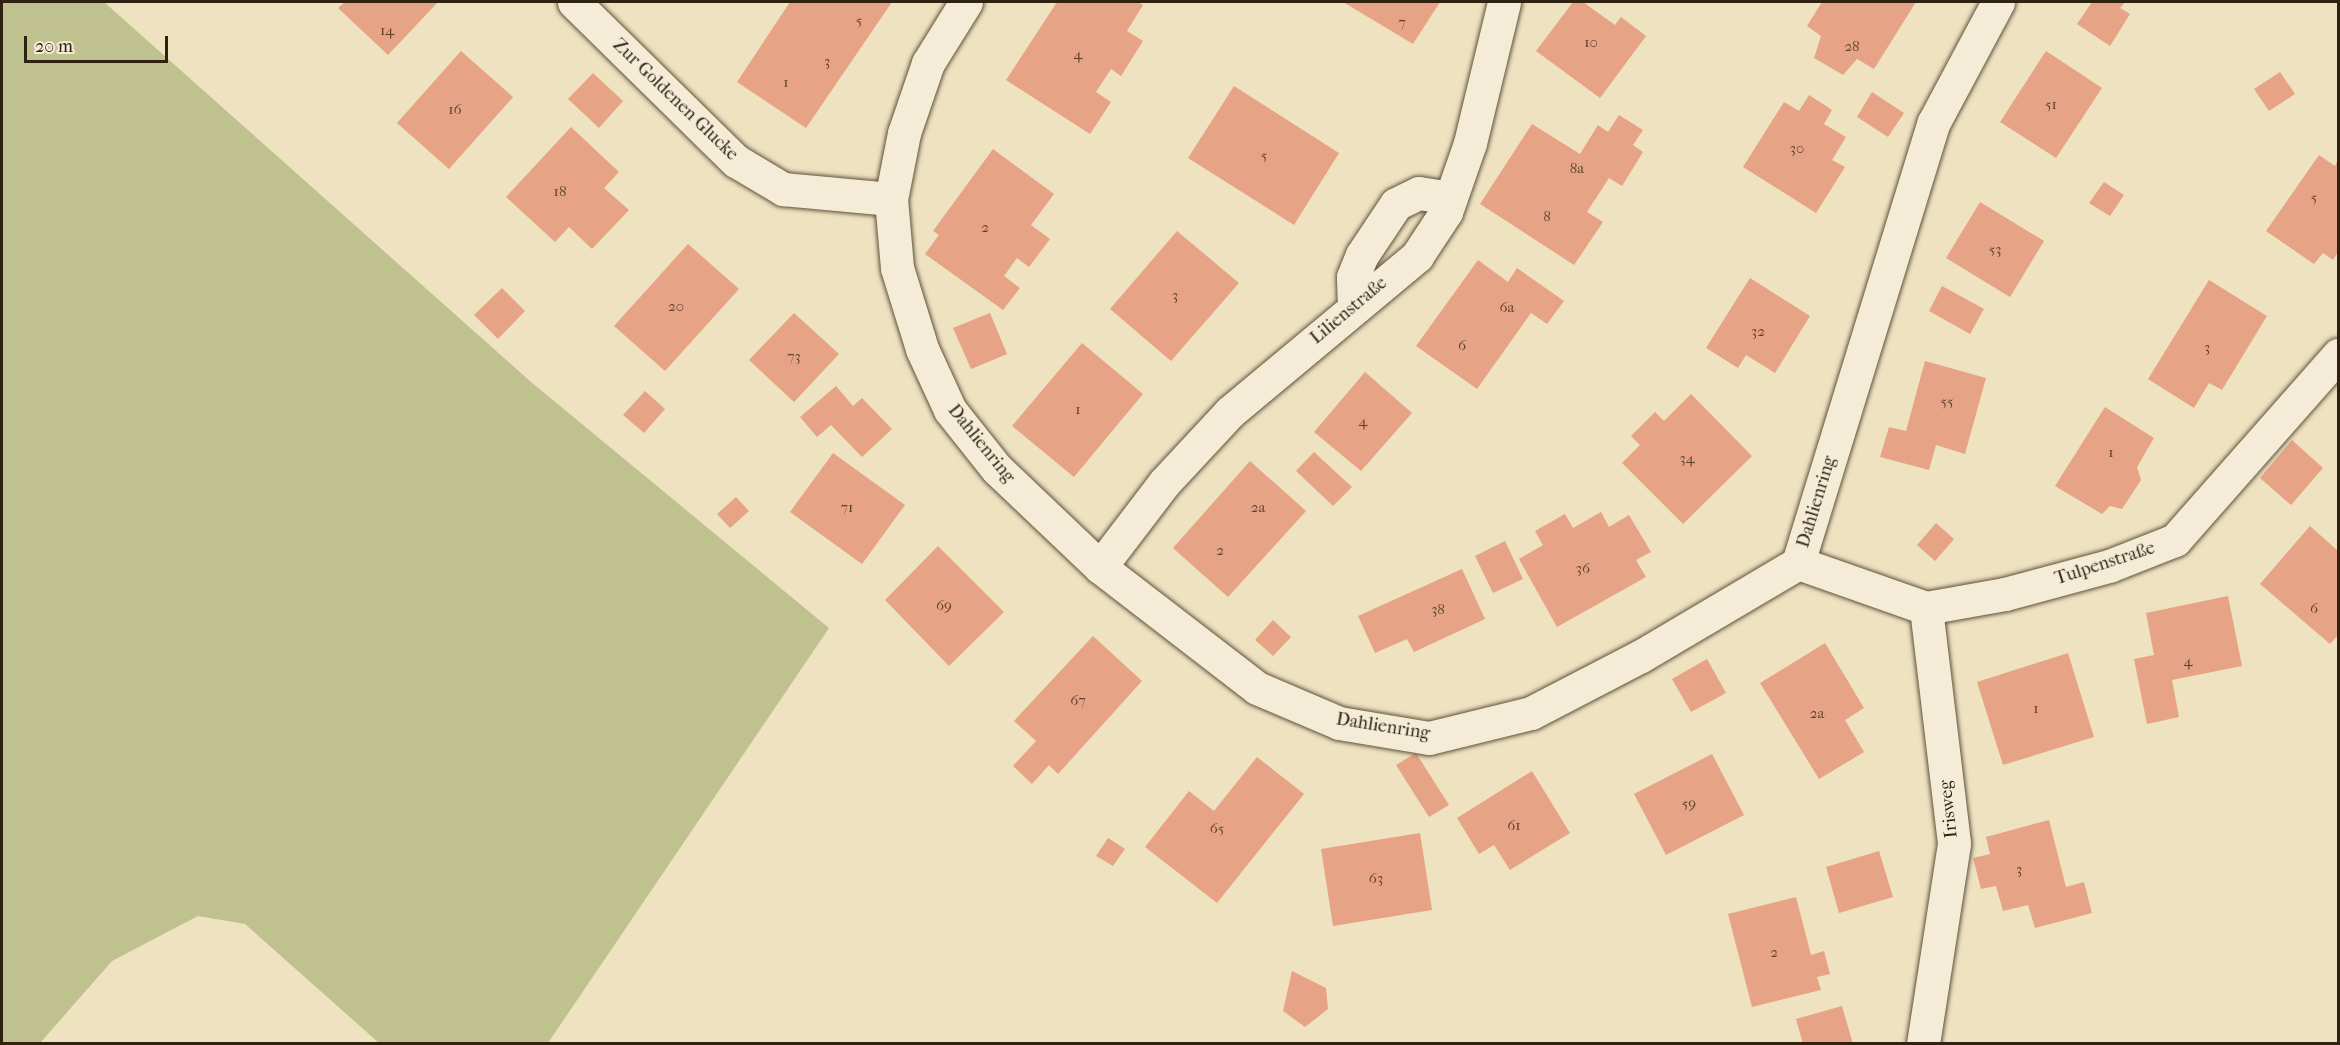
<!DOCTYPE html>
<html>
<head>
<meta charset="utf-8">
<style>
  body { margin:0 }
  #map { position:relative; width:2340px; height:1045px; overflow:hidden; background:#eee2c0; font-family:"IM FELL French Canon",serif }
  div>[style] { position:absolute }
  .green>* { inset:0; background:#bfc28e }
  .building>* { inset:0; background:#e6a385 }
  .roads { filter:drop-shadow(0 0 2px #60523d) drop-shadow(0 0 2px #60523d) }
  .minor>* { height:33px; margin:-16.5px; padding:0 16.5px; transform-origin:16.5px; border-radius:16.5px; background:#f4ecd6 }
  span { translate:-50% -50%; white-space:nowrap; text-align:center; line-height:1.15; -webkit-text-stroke:4.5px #f4ecd6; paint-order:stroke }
  .number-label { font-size:15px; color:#5e422e }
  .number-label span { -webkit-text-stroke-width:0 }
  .street-label { font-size:18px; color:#302211 }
  .frame { position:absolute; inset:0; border:3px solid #302211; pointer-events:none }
  .scale { position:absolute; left:24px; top:36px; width:144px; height:27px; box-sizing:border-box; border:3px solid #302211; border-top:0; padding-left:8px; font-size:18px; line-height:21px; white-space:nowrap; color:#302211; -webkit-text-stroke:4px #f4ecd6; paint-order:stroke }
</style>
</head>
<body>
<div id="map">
  <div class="green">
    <div style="clip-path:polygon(2px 2px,104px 2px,531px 382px,829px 628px,548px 1043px,379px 1043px,245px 924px,198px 916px,112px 961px,40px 1043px,2px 1043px)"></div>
  </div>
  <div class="building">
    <div style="clip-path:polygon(345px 2px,438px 2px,388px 55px,338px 8px)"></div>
    <div style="clip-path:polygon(790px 2px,892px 2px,806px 128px,737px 82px)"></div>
    <div style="clip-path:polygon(1057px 2px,1138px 2px,1143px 5px,1127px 31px,1143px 41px,1121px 76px,1111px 69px,1096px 92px,1111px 102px,1090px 134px,1006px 80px)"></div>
    <div style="clip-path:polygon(1343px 2px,1440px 2px,1413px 44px)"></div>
    <div style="clip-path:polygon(1573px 2px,1583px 2px,1615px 25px,1621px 17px,1646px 36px,1600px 98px,1536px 51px)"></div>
    <div style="clip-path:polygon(1822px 2px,1916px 2px,1874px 69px,1857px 59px,1843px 75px,1814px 58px,1821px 36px,1807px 26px)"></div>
    <div style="clip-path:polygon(2092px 2px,2125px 2px,2120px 8px,2130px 14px,2110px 46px,2077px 24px)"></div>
    <div style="clip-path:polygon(461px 51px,513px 97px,449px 169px,397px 123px)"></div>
    <div style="clip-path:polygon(2046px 51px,2102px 88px,2056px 158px,2000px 122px)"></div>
    <div style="clip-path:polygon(2280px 72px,2295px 94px,2269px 111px,2254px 89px)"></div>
    <div style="clip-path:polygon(593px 73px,623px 101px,599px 128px,568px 99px)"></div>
    <div style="clip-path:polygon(1234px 86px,1339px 153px,1294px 225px,1188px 158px)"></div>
    <div style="clip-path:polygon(1872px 92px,1904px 113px,1888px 137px,1857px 117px)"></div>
    <div style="clip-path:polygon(1809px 95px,1832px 110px,1824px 124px,1846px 137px,1832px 160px,1845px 167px,1816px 213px,1743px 167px,1784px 102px,1799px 111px)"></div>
    <div style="clip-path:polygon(1619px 115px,1643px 130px,1633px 145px,1643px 152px,1622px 186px,1609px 178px,1587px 212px,1603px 222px,1574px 265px,1480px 204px,1532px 124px,1580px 154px,1598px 125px,1608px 132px)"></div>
    <div style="clip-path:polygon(571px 127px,619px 172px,604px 188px,629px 210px,592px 249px,569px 227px,555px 242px,506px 197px)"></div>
    <div style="clip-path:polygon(993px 149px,1054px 194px,1031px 225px,1050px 239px,1029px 267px,1017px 258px,1004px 276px,1020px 288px,1003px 310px,925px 254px,939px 235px,933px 231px)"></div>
    <div style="clip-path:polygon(2319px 155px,2335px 166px,2338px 160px,2338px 252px,2333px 260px,2323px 253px,2314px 264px,2266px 231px)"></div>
    <div style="clip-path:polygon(2104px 182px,2124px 195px,2110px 216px,2089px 203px)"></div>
    <div style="clip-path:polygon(1980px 202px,2044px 241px,2010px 297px,1946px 258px)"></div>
    <div style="clip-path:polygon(1177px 231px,1239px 283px,1171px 361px,1110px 309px)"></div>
    <div style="clip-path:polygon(688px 244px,739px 289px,665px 371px,614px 326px)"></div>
    <div style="clip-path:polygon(1478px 260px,1508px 282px,1517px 268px,1564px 301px,1547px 324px,1531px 313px,1477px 389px,1416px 346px)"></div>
    <div style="clip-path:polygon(1750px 278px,1810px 316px,1775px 373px,1746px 355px,1738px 368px,1706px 348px)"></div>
    <div style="clip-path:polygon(2209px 280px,2267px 316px,2222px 390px,2209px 383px,2194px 408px,2148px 379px)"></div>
    <div style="clip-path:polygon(1942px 286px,1984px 309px,1970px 334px,1929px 311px)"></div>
    <div style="clip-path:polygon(502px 288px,525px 311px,498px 339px,474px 315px)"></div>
    <div style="clip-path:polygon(794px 313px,839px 354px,794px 402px,749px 360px)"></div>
    <div style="clip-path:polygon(990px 313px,1007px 354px,971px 369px,953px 328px)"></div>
    <div style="clip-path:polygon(1082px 343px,1143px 394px,1074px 477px,1012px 426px)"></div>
    <div style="clip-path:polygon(1925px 361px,1986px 378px,1965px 454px,1936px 445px,1929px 470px,1880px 457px,1889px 427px,1906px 431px)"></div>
    <div style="clip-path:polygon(1365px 372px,1412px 413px,1361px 471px,1314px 432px)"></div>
    <div style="clip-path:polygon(836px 386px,853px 406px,862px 398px,892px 429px,862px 457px,831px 425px,817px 437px,800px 417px)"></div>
    <div style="clip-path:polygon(645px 391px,665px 409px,644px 433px,623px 415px)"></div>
    <div style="clip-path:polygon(1691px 394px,1752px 456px,1683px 524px,1622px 463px,1640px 445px,1631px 436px,1655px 412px,1664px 421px)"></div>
    <div style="clip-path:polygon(2105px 407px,2154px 438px,2137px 467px,2141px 480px,2122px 509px,2110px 506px,2102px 514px,2055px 486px)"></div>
    <div style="clip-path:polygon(2292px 440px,2323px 468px,2291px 505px,2260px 478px)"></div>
    <div style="clip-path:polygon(1314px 452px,1352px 487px,1333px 506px,1296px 471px)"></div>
    <div style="clip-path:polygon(833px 453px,905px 505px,862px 564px,790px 512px)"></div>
    <div style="clip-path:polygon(1250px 461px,1306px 511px,1228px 597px,1173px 548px)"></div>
    <div style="clip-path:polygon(736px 497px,749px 511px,730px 528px,717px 514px)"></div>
    <div style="clip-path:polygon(1601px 512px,1609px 527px,1629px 515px,1651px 552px,1636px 560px,1646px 577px,1557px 627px,1519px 559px,1543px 545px,1535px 531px,1565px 514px,1573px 528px)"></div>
    <div style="clip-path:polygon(1936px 523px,1954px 539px,1935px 561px,1917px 545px)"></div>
    <div style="clip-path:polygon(2310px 526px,2338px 551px,2338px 635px,2330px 644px,2260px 584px)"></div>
    <div style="clip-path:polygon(1505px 541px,1523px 579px,1493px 593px,1475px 556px)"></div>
    <div style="clip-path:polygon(938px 546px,1004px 612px,949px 666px,885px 600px)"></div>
    <div style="clip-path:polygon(1462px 569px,1485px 619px,1414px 652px,1407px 639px,1375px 653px,1358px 616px)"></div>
    <div style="clip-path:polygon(2228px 596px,2242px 666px,2172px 680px,2179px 717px,2147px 724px,2134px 659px,2154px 655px,2146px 613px)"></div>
    <div style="clip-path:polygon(1273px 620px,1291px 637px,1273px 656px,1255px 640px)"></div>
    <div style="clip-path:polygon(1093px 636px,1142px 681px,1058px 774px,1049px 765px,1032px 784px,1013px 766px,1036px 741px,1014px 721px)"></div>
    <div style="clip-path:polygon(1825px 643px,1864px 708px,1845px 720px,1864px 752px,1819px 779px,1760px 683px)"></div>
    <div style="clip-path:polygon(2068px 653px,2094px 737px,2003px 765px,1977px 682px)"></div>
    <div style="clip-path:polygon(1707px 659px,1726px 693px,1691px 712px,1672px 679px)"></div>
    <div style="clip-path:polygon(1416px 753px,1449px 805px,1429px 817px,1396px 765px)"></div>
    <div style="clip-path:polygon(1712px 754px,1744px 815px,1666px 855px,1634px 794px)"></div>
    <div style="clip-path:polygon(1257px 757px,1304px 794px,1217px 903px,1145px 847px,1189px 791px,1214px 811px)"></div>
    <div style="clip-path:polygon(1532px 771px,1570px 833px,1510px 870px,1494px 845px,1479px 854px,1457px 818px)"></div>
    <div style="clip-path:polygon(2049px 820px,2066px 887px,2084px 882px,2092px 913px,2035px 928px,2028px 905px,2003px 911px,1996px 886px,1981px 889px,1973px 858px,1990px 854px,1986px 837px)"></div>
    <div style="clip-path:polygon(1420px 833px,1432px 910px,1333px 926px,1321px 849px)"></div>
    <div style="clip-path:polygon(1108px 838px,1125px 849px,1113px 866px,1096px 856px)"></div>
    <div style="clip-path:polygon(1879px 851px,1893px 897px,1839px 913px,1826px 867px)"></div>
    <div style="clip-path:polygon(1796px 897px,1811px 955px,1824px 951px,1830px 974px,1817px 977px,1821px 990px,1752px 1007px,1728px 914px)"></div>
    <div style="clip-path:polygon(1292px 971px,1326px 988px,1328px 1009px,1305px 1027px,1283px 1011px)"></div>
    <div style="clip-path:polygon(1842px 1006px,1853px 1044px,1803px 1044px,1796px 1019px)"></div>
  </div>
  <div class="roads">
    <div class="minor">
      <div style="left:574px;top:2px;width:227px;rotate:44.5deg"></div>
      <div style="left:736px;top:161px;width:55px;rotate:30.8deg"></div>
      <div style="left:783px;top:189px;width:108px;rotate:5.3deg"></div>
      <div style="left:966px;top:2px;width:72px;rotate:121.9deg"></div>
      <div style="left:928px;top:63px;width:74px;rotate:108.9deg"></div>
      <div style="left:904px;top:133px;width:67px;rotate:101.1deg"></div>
      <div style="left:891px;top:199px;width:69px;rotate:85deg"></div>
      <div style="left:897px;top:268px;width:85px;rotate:72.8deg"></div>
      <div style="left:922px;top:349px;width:67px;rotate:65.3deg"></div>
      <div style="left:950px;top:410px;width:75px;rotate:51.5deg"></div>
      <div style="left:997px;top:469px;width:142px;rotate:43.6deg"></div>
      <div style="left:1100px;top:567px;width:198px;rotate:37.6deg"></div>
      <div style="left:1257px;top:688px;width:89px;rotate:23.1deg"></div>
      <div style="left:1339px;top:723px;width:91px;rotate:9.5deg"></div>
      <div style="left:1429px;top:738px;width:105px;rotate:-13.8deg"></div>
      <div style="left:1531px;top:713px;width:124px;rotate:-27.4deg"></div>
      <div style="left:1641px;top:656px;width:182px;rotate:-30.6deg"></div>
      <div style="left:1798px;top:563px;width:461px;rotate:-72.9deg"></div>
      <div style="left:1934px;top:122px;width:136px;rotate:-61.9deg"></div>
      <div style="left:1354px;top:307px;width:30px;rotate:-92deg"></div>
      <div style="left:1353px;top:277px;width:24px;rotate:-68deg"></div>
      <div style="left:1362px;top:255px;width:61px;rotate:-56.3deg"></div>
      <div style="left:1396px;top:204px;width:25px;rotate:-26deg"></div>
      <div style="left:1419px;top:193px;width:32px;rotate:9deg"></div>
      <div style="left:1798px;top:563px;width:136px;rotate:19.4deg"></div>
      <div style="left:1926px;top:608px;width:80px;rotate:-10deg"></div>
      <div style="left:2005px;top:594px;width:108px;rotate:-15.1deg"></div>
      <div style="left:2109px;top:566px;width:71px;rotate:-21.5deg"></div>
      <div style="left:2175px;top:540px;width:247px;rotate:-48.6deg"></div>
      <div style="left:1100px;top:567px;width:106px;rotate:-52.7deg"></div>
      <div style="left:1164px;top:483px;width:97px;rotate:-47.1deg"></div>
      <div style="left:1230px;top:412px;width:244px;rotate:-39.8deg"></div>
      <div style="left:1417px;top:256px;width:53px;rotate:-56.6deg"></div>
      <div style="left:1446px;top:212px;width:73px;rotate:-70.8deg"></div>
      <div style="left:1470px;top:143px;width:145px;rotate:-76.4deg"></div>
      <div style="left:1923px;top:1044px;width:203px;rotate:-81.2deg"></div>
      <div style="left:1954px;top:843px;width:237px;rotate:-96.8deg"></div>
    </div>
  </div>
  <div class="number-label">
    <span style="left:859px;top:21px">5</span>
    <span style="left:1402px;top:23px">7</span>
    <span style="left:387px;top:31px">14</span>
    <span style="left:1591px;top:43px">10</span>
    <span style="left:1852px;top:47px">28</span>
    <span style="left:1078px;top:55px">4</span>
    <span style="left:827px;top:62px">3</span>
    <span style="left:786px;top:83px">1</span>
    <span style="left:2051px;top:105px">51</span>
    <span style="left:455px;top:110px">16</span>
    <span style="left:1797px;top:149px">30</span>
    <span style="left:1264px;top:156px">5</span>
    <span style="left:1577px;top:169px">8a</span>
    <span style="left:560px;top:192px">18</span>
    <span style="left:2314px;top:198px">5</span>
    <span style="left:1547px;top:217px">8</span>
    <span style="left:985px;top:228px">2</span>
    <span style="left:1995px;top:250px">53</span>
    <span style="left:1175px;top:296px">3</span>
    <span style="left:676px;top:307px">20</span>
    <span style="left:1507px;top:308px">6a</span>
    <span style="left:1758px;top:332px">32</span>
    <span style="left:1462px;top:346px">6</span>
    <span style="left:2207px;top:348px">3</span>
    <span style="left:794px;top:357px">73</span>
    <span style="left:1947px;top:402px">55</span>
    <span style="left:1078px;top:410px">1</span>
    <span style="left:1363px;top:422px">4</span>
    <span style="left:2111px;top:453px">1</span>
    <span style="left:1687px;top:459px">34</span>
    <span style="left:847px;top:508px">71</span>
    <span style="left:1258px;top:508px">2a</span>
    <span style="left:1220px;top:551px">2</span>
    <span style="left:1583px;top:569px">36</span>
    <span style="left:944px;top:606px">69</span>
    <span style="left:2314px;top:609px">6</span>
    <span style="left:1438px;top:610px">38</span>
    <span style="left:2188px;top:662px">4</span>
    <span style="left:1078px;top:701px">67</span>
    <span style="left:2036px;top:709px">1</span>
    <span style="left:1817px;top:714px">2a</span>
    <span style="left:1689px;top:804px">59</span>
    <span style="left:1514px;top:826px">61</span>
    <span style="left:1217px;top:829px">65</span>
    <span style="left:2019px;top:870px">3</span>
    <span style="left:1376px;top:879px">63</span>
    <span style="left:1774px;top:953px">2</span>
  </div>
  <div class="street-label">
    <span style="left:675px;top:100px;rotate:44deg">Zur Goldenen Glucke</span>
    <span style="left:1349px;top:311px;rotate:-40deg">Lilienstraße</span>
    <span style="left:981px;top:444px;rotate:51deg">Dahlienring</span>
    <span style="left:1817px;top:502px;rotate:-73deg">Dahlienring</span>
    <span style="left:2105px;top:564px;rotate:-18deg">Tulpenstraße</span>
    <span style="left:1383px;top:727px;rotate:9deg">Dahlienring</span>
    <span style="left:1949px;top:809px;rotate:-96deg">Irisweg</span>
  </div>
  <div class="frame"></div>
  <div class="scale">20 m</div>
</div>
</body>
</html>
